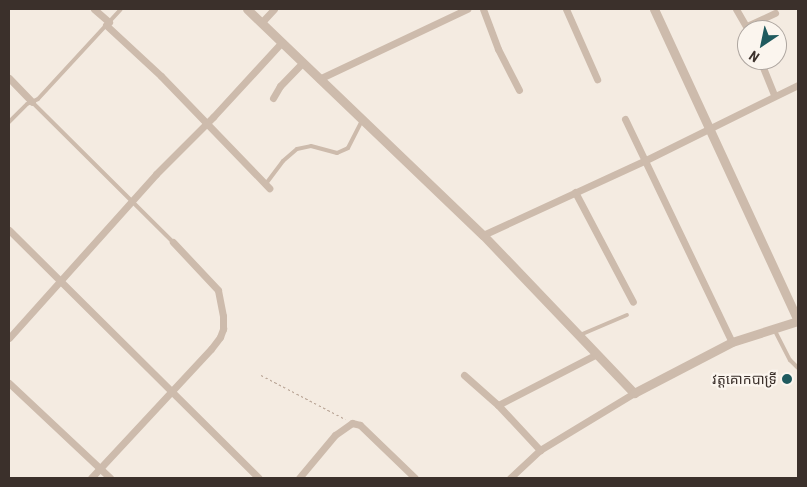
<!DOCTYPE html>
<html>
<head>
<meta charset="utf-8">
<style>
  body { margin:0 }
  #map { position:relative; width:807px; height:487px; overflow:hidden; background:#f4ebe1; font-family:"Roboto Condensed","Noto Sans Khmer",sans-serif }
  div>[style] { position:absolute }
  .path>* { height:1px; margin-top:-0.5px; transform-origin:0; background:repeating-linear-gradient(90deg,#b9a596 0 2.5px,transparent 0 5px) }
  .service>* { height:4px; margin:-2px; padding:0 2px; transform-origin:2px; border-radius:2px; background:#cdbbac }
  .minor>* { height:7px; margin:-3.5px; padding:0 3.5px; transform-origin:3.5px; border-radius:3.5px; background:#cdbbac }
  .tertiary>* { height:9px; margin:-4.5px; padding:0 4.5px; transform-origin:4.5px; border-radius:4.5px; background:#cdbbac }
  .dots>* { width:14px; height:14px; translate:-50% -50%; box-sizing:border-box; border:2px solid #fbf5ee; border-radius:50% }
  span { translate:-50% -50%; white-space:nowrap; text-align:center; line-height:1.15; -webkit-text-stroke:4.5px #fbf5ee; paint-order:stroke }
  .poi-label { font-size:14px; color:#3b302b }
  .right { translate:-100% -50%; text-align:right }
  .frame { position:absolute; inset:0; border:10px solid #3b302b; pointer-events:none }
  .north { position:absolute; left:737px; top:20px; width:50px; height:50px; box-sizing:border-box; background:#fbf5ee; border:1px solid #aea6a0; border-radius:50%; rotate:214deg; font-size:14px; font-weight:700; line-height:20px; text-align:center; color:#3b302b }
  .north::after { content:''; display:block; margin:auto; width:18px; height:22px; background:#1f5a5e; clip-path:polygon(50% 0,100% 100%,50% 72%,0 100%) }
</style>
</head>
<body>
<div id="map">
  <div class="path">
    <div style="left:261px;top:375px;width:95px;rotate:27.6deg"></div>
  </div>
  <div class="service">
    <div style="left:32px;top:102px;width:199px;rotate:44.8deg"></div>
    <div style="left:9px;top:122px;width:25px;rotate:-45deg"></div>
    <div style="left:27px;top:104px;width:12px;rotate:-24deg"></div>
    <div style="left:38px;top:99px;width:122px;rotate:-47.3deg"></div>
    <div style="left:265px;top:185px;width:30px;rotate:-53deg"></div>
    <div style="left:283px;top:161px;width:18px;rotate:-41deg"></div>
    <div style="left:297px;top:149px;width:14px;rotate:-12deg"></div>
    <div style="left:311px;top:146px;width:27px;rotate:15deg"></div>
    <div style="left:337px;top:153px;width:12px;rotate:-24deg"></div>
    <div style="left:348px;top:148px;width:31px;rotate:-63deg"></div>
    <div style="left:774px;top:329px;width:35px;rotate:63deg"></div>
    <div style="left:790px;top:360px;width:11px;rotate:45deg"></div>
    <div style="left:580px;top:335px;width:51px;rotate:-23.1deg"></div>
  </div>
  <div class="minor">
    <div style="left:94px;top:9px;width:20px;rotate:41deg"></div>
    <div style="left:483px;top:9px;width:43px;rotate:69.4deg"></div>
    <div style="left:498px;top:49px;width:46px;rotate:62.9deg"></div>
    <div style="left:566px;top:9px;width:77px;rotate:66.1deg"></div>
    <div style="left:736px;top:9px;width:24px;rotate:60deg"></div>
    <div style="left:261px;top:23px;width:19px;rotate:-47deg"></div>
    <div style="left:106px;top:25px;width:75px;rotate:42.8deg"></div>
    <div style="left:161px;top:76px;width:156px;rotate:46deg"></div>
    <div style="left:747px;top:26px;width:31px;rotate:-25deg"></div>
    <div style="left:760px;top:60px;width:38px;rotate:68deg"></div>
    <div style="left:9px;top:78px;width:33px;rotate:46deg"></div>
    <div style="left:319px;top:79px;width:164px;rotate:-25.3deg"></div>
    <div style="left:273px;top:98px;width:14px;rotate:-60deg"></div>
    <div style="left:280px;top:86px;width:32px;rotate:-46deg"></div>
    <div style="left:625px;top:119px;width:247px;rotate:64.4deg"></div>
    <div style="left:575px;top:192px;width:124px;rotate:62.2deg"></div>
    <div style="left:9px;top:230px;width:352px;rotate:44.8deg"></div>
    <div style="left:483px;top:235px;width:177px;rotate:-24.7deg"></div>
    <div style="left:644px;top:161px;width:172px;rotate:-26.3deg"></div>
    <div style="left:9px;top:338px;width:220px;rotate:-48.1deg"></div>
    <div style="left:156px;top:174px;width:81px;rotate:-45deg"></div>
    <div style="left:213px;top:117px;width:100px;rotate:-47.4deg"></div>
    <div style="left:464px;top:375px;width:45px;rotate:41.4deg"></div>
    <div style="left:498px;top:405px;width:62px;rotate:47deg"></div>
    <div style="left:9px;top:383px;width:139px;rotate:43.2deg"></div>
    <div style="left:498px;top:405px;width:111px;rotate:-27.3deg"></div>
    <div style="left:91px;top:478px;width:176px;rotate:-47.1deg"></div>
    <div style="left:211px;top:349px;width:15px;rotate:-53deg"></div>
    <div style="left:220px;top:337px;width:9px;rotate:-69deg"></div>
    <div style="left:223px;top:329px;width:13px;rotate:-90deg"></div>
    <div style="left:223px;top:316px;width:26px;rotate:-101deg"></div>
    <div style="left:218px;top:290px;width:66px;rotate:-133.2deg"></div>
    <div style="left:299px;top:478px;width:56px;rotate:-50.1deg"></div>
    <div style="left:335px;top:435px;width:21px;rotate:-35deg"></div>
    <div style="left:352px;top:423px;width:8px;rotate:14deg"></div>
    <div style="left:360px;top:425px;width:76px;rotate:43.9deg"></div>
    <div style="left:510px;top:478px;width:41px;rotate:-43deg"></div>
    <div style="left:540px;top:450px;width:110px;rotate:-31.2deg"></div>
  </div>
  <div class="tertiary">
    <div style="left:247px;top:9px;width:327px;rotate:43.8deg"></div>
    <div style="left:483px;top:235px;width:219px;rotate:46.3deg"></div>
    <div style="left:634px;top:393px;width:110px;rotate:-27.5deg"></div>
    <div style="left:732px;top:342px;width:69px;rotate:-17.7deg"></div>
    <div style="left:654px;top:9px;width:343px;rotate:65.2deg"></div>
  </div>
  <div class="dots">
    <div style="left:787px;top:379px;background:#1f5a5e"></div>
  </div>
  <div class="poi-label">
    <span class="right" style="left:777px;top:379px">វត្តគោកបាទ្រី</span>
  </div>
  <div class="frame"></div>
  <div class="north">N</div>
</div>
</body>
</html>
